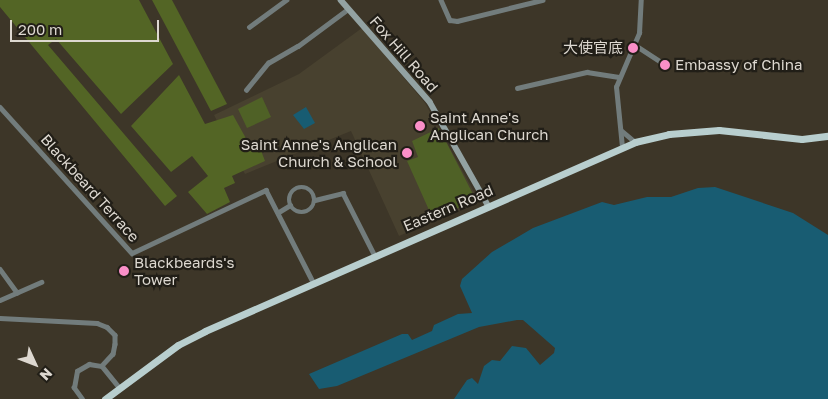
<!DOCTYPE html>
<html>
<head>
<meta charset="utf-8">
<style>
  body { margin:0 }
  #map { position:relative; width:828px; height:399px; overflow:hidden; background:#3d3628; font-family:"Golos Text","Noto Sans SC",sans-serif }
  div>[style] { position:absolute }
  .education>* { inset:0; background:#48412f }
  .green>* { inset:0; background:#4f6126 }
  .forest>* { inset:0; background:#536525 }
  .water>* { inset:0; background:#185c72 }
  .minor>* { height:4.5px; margin:-2.25px; padding:0 2.25px; transform-origin:2.25px; border-radius:2.25px; background:#727c7c }
  .minor>.ring { margin:-2.25px; padding:0; box-sizing:content-box; background:none; border:4.5px solid #727c7c; border-radius:50% }
  .secondary>* { height:5.5px; margin:-2.75px; padding:0 2.75px; transform-origin:2.75px; border-radius:2.75px; background:#93a2a2 }
  .trunk>* { height:7px; margin:-3.5px; padding:0 3.5px; transform-origin:3.5px; border-radius:3.5px; background:#b8cece }
  .dots>* { width:14px; height:14px; translate:-50% -50%; box-sizing:border-box; border:2px solid #211e17; border-radius:50% }
  span { translate:-50% -50%; white-space:nowrap; text-align:center; line-height:1.15; -webkit-text-stroke:4.5px #211e17; paint-order:stroke }
  .poi-label { font-size:15px; color:#ddd8d0 }
  .right { translate:-100% -50%; text-align:right }
  .left { translate:0 -50%; text-align:left }
  .street-label { font-size:15px; color:#ddd8d0 }
  .north { position:absolute; left:10px; top:339px; width:50px; height:50px; -webkit-text-stroke:4px #211e17; paint-order:stroke; rotate:133deg; font-size:14px; font-weight:700; line-height:20px; text-align:center; color:#ddd8d0 }
  .north::after { content:''; display:block; margin:auto; width:18px; height:22px; background:#ddd8d0; clip-path:polygon(50% 0,100% 100%,50% 72%,0 100%) }
  .scale { position:absolute; left:10px; top:20px; width:149px; height:22px; box-sizing:border-box; border:2px solid #ddd8d0; border-top:0; padding-left:6px; font-size:15px; line-height:18px; white-space:nowrap; color:#ddd8d0; -webkit-text-stroke:4px #211e17; paint-order:stroke }
</style>
</head>
<body>
<div id="map">
  <div class="education">
    <div style="clip-path:polygon(362px 28px,425px 103px,479px 201px,399px 236px,351px 131px,245px 174px,214px 115px,299px 74px)"></div>
  </div>
  <div class="green">
    <div style="clip-path:polygon(262px 97px,271px 117px,247px 128px,238px 109px)"></div>
    <div style="clip-path:polygon(439px 128px,476px 200px,433px 219px,407px 161px,418px 157px,412px 141px)"></div>
  </div>
  <div class="forest">
    <div style="clip-path:polygon(0 0,139px 0,173px 64px,121px 114px,56px 39px,48px 45px,177px 196px,165px 206px,0 7px)"></div>
    <div style="clip-path:polygon(152px 0,172px 0,227px 104px,211px 111px)"></div>
    <div style="clip-path:polygon(179px 75px,205px 124px,233px 115px,248px 142px,257px 140px,265px 161px,232px 176px,235px 183px,224px 188px,230px 202px,207px 214px,188px 192px,208px 176px,192px 156px,171px 172px,131px 126px)"></div>
  </div>
  <div class="water">
    <div style="clip-path:polygon(306px 107px,315px 123px,304px 129px,293px 115px)"></div>
    <div style="clip-path:polygon(715px 187px,793px 213px,828px 235px,828px 399px,454px 399px,467px 380px,472px 378px,478px 384px,484px 366px,492px 360px,500px 361px,512px 346px,526px 348px,540px 365px,554px 353px,555px 348px,523px 320px,517px 320px,479px 327px,337px 386px,319px 389px,309px 374px,402px 334px,408px 334px,412px 340px,432px 331px,434px 325px,458px 314px,472px 313px,460px 286px,462px 279px,492px 252px,533px 228px,602px 202px,614px 205px,647px 197px,671px 197px,698px 188px)"></div>
  </div>
  <div class="minor">
    <div style="left:441px;top:0;width:22px;rotate:66deg"></div>
    <div style="left:450px;top:20px;width:7px;rotate:8deg"></div>
    <div style="left:457px;top:21px;width:88px;rotate:-13.9deg"></div>
    <div style="left:249px;top:27px;width:46px;rotate:-36.1deg"></div>
    <div style="left:635px;top:45px;width:37px;rotate:33deg"></div>
    <div style="left:517px;top:88px;width:72px;rotate:-12.9deg"></div>
    <div style="left:587px;top:72px;width:32px;rotate:9deg"></div>
    <div style="left:246px;top:90px;width:35px;rotate:-51deg"></div>
    <div style="left:268px;top:63px;width:34px;rotate:-30deg"></div>
    <div style="left:298px;top:46px;width:62px;rotate:-36.5deg"></div>
    <div style="left:0;top:107px;width:197px;rotate:47.9deg"></div>
    <div style="left:132px;top:253px;width:148px;rotate:-25.2deg"></div>
    <div style="left:266px;top:190px;width:103px;rotate:62.9deg"></div>
    <div style="left:622px;top:131px;width:17px;rotate:40deg"></div>
    <div style="left:622px;top:147px;width:60px;rotate:-95.7deg"></div>
    <div style="left:616px;top:87px;width:59px;rotate:-66.9deg"></div>
    <div style="left:639px;top:33px;width:33px;rotate:-87deg"></div>
    <div class="ring" style="left:289px;top:187px;width:21.5px;height:21.5px"></div>
    <div style="left:315px;top:200px;width:29px;rotate:-14deg"></div>
    <div style="left:343px;top:193px;width:68px;rotate:63.1deg"></div>
    <div style="left:279px;top:212px;width:13px;rotate:-32deg"></div>
    <div style="left:0;top:269px;width:29px;rotate:54deg"></div>
    <div style="left:0;top:300px;width:45px;rotate:-23.7deg"></div>
    <div style="left:0;top:318px;width:97px;rotate:3deg"></div>
    <div style="left:97px;top:323px;width:11px;rotate:22deg"></div>
    <div style="left:107px;top:327px;width:11px;rotate:45deg"></div>
    <div style="left:115px;top:335px;width:9px;rotate:90deg"></div>
    <div style="left:115px;top:344px;width:10px;rotate:101deg"></div>
    <div style="left:113px;top:354px;width:16px;rotate:133deg"></div>
    <div style="left:102px;top:366px;width:28px;rotate:51deg"></div>
    <div style="left:82px;top:399px;width:14px;rotate:-126deg"></div>
    <div style="left:74px;top:388px;width:17px;rotate:-80deg"></div>
    <div style="left:77px;top:371px;width:14px;rotate:-30deg"></div>
    <div style="left:89px;top:364px;width:13px;rotate:9deg"></div>
  </div>
  <div class="secondary">
    <div style="left:341px;top:0;width:135px;rotate:48.9deg"></div>
    <div style="left:430px;top:102px;width:118px;rotate:60.6deg"></div>
  </div>
  <div class="trunk">
    <div style="left:105px;top:399px;width:91px;rotate:-36.5deg"></div>
    <div style="left:178px;top:345px;width:30px;rotate:-27deg"></div>
    <div style="left:205px;top:331px;width:470px;rotate:-23.7deg"></div>
    <div style="left:635px;top:142px;width:35px;rotate:-13deg"></div>
    <div style="left:669px;top:134px;width:50px;rotate:-4.6deg"></div>
    <div style="left:719px;top:130px;width:83px;rotate:6.2deg"></div>
    <div style="left:802px;top:139px;width:26px;rotate:-7deg"></div>
  </div>
  <div class="dots">
    <div style="left:633px;top:48px;background:#fa8fc8"></div>
    <div style="left:665px;top:65px;background:#fa8fc8"></div>
    <div style="left:420px;top:126px;background:#fa8fc8"></div>
    <div style="left:407px;top:153px;background:#fa8fc8"></div>
    <div style="left:124px;top:271px;background:#fa8fc8"></div>
  </div>
  <div class="poi-label">
    <span class="right" style="left:623px;top:48px">大使官底</span>
    <span class="left" style="left:675px;top:65px">Embassy of China</span>
    <span class="left" style="left:430px;top:126px">Saint Anne's<br>Anglican Church</span>
    <span class="right" style="left:397px;top:153px">Saint Anne's Anglican<br>Church &amp; School</span>
    <span class="left" style="left:134px;top:271px">Blackbeards's<br>Tower</span>
  </div>
  <div class="street-label">
    <span style="left:404px;top:54px;rotate:49deg">Fox Hill Road</span>
    <span style="left:90px;top:188px;rotate:48deg">Blackbeard Terrace</span>
    <span style="left:448px;top:208px;rotate:-23deg">Eastern Road</span>
  </div>
  <div class="north">N</div>
  <div class="scale">200 m</div>
</div>
</body>
</html>
